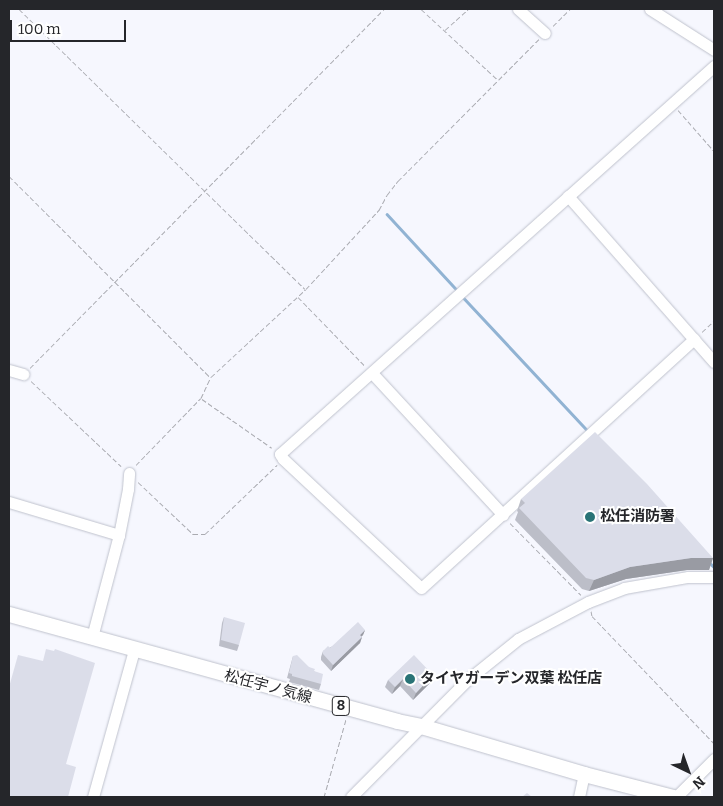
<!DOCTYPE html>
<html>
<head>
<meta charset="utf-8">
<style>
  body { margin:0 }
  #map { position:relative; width:723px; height:806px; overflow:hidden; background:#f6f7fe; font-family:Bitter,"Noto Sans JP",serif }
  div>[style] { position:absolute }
  .stream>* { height:2.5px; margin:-1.25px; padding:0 1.25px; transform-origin:1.25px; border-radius:1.25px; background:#91b3d3 }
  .path>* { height:1px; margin-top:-0.5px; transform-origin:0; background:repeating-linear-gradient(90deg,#aaabb1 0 5px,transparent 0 7.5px) }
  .roads { filter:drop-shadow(0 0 1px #bfc2cd) drop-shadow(0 0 1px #bfc2cd) }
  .minor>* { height:11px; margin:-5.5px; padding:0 5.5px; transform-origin:5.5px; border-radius:5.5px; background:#fff }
  .major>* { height:15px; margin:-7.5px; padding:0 7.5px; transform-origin:7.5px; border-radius:7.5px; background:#fff }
  .wall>* { inset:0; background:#bcbec8 }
  .shaded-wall>* { inset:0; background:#999ba3 }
  .building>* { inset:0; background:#dbdde9 }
  .dots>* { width:14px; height:14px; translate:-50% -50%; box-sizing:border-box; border:2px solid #fff; border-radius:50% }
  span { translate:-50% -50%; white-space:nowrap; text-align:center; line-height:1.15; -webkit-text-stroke:4px #fff; paint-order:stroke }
  .shield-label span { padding:1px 4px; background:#fff; border:1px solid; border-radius:4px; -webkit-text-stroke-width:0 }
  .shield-label { font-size:14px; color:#25262a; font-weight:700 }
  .poi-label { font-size:15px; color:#25262a; font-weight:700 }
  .left { translate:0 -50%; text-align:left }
  .street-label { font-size:15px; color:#25262a }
  .frame { position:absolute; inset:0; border:10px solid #25262a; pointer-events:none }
  .north { position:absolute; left:663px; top:746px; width:50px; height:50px; -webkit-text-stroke:4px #fff; paint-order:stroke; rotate:138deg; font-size:14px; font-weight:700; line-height:20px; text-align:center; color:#25262a }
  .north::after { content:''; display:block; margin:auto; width:18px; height:22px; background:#25262a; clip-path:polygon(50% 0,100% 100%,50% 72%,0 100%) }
  .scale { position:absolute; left:10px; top:20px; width:116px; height:22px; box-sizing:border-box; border:2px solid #25262a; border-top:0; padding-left:6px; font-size:15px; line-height:18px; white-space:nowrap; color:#25262a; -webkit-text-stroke:4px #fff; paint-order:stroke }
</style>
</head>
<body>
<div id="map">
  <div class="stream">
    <div style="left:387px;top:214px;width:103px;rotate:47.4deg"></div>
    <div style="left:462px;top:296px;width:185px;rotate:47deg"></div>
    <div style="left:709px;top:562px;width:7px;rotate:45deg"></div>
  </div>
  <div class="path">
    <div style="left:19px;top:9px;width:400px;rotate:44.4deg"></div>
    <div style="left:421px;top:9px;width:105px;rotate:42.7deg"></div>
    <div style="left:553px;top:26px;width:24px;rotate:-45deg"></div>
    <div style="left:445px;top:30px;width:31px;rotate:-42deg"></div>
    <div style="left:678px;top:110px;width:55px;rotate:48.7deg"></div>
    <div style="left:9px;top:176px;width:284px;rotate:45deg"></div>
    <div style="left:298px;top:297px;width:96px;rotate:45.8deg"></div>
    <div style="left:702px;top:332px;width:16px;rotate:-43deg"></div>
    <div style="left:30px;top:368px;width:504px;rotate:-45.4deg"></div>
    <div style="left:31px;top:381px;width:124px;rotate:43.4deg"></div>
    <div style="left:202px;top:399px;width:85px;rotate:35deg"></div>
    <div style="left:136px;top:465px;width:93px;rotate:-45.9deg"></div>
    <div style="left:201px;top:398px;width:23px;rotate:-65deg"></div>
    <div style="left:211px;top:377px;width:129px;rotate:-42.8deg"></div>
    <div style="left:306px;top:289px;width:108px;rotate:-47.3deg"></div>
    <div style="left:379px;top:210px;width:17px;rotate:-62deg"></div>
    <div style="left:387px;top:195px;width:18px;rotate:-52deg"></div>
    <div style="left:398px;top:181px;width:200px;rotate:-45.2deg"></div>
    <div style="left:138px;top:482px;width:76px;rotate:43.4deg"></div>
    <div style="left:193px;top:534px;width:12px"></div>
    <div style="left:205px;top:534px;width:100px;rotate:-43.8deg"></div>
    <div style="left:510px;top:523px;width:101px;rotate:45.4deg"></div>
    <div style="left:591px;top:611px;width:5px;rotate:79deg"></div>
    <div style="left:592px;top:616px;width:176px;rotate:46.2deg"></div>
    <div style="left:324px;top:797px;width:81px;rotate:-74.2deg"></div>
  </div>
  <div class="roads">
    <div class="minor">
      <div style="left:518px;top:9px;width:36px;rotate:42deg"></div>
      <div style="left:650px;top:9px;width:76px;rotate:32.6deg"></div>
      <div style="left:568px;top:196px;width:221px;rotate:48.7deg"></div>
      <div style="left:694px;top:339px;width:369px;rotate:137.6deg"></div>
      <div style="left:421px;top:588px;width:189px;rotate:-136.9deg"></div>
      <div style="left:283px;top:459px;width:6px;rotate:-121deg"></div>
      <div style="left:280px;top:454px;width:582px;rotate:-41.8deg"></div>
      <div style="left:9px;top:370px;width:15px;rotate:16deg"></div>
      <div style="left:372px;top:373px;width:193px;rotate:47.3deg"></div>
      <div style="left:9px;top:502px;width:115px;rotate:16.7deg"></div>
      <div style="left:92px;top:637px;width:106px;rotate:-75.2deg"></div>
      <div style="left:119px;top:535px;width:47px;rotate:-78.9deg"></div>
      <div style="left:128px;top:489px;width:16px;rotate:-86deg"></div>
      <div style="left:93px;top:797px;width:153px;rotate:-74.4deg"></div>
      <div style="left:351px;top:797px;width:163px;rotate:-45.2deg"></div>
      <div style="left:466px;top:681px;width:67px;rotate:-38.9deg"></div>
      <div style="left:518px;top:639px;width:79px;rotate:-27.9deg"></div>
      <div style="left:588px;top:602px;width:39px;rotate:-21deg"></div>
      <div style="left:624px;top:588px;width:65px;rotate:-9.8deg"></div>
      <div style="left:688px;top:577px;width:26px"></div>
      <div style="left:579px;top:797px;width:24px;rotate:-78deg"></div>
      <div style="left:676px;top:797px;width:54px;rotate:-45deg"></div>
    </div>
    <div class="major">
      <div style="left:9px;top:614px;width:402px;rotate:15.4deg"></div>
      <div style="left:397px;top:721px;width:25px;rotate:12deg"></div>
      <div style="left:421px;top:726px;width:170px;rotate:16.4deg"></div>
      <div style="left:584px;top:774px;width:92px;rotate:14.5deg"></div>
    </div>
  </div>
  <div class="wall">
    <div style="clip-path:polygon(521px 499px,713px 558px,709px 570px,687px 570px,626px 579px,589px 591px,582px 589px,515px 520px,518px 512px,517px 511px)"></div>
    <div style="clip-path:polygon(224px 617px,239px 645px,237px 651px,219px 646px,222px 623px)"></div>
    <div style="clip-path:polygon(365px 630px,363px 635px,361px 637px,362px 637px,360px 643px,331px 671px,321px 660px,321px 657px,323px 651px)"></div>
    <div style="clip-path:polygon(293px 656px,314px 671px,321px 684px,319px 690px,289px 682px,290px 679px,287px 678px)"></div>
    <div style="clip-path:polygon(433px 675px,430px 683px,413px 700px,400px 686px,392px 694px,385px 687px,388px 680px)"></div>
  </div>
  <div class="shaded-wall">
    <div style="clip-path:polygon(691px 558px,713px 558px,709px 570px,687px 570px,626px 579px,589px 591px,594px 580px,630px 567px)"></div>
    <div style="clip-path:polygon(365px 630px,363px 635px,357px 641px,360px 635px)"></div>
    <div style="clip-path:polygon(362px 637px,360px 643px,331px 671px,333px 665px)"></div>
    <div style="clip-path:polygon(433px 675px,430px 683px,413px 700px,416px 693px)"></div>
    <div style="clip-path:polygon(403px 679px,400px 686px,392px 694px,395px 687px)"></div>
  </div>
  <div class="building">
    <div style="clip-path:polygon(595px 432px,647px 484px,713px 558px,691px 558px,630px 567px,594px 580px,586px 578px,519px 508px,525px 503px,521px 499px)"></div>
    <div style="clip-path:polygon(224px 617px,245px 623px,239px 645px,221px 640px)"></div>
    <div style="clip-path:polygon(358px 622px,365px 630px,360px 635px,362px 637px,333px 665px,323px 654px,323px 651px,328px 646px,330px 648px)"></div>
    <div style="clip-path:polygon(46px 649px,54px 651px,55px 649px,95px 663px,66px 764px,76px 767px,68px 797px,9px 797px,9px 687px,18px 655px,43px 661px)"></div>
    <div style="clip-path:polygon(297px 655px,309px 667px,315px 669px,314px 671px,323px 674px,321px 684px,292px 676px,292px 674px,289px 673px,293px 656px)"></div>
    <div style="clip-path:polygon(414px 655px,433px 675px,416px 693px,403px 679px,395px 687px,388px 680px)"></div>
    <div style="clip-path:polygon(527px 793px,532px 797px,522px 797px)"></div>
  </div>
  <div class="dots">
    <div style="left:590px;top:517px;background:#297376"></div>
    <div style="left:410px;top:679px;background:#297376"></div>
  </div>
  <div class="shield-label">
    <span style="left:341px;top:706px">8</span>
  </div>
  <div class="poi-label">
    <span class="left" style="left:600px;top:517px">松任消防署</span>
    <span class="left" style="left:420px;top:679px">タイヤガーデン双葉 松任店</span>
  </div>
  <div class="street-label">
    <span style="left:268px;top:687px;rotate:15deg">松任宇ノ気線</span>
  </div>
  <div class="frame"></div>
  <div class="north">N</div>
  <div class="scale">100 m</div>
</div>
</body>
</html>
